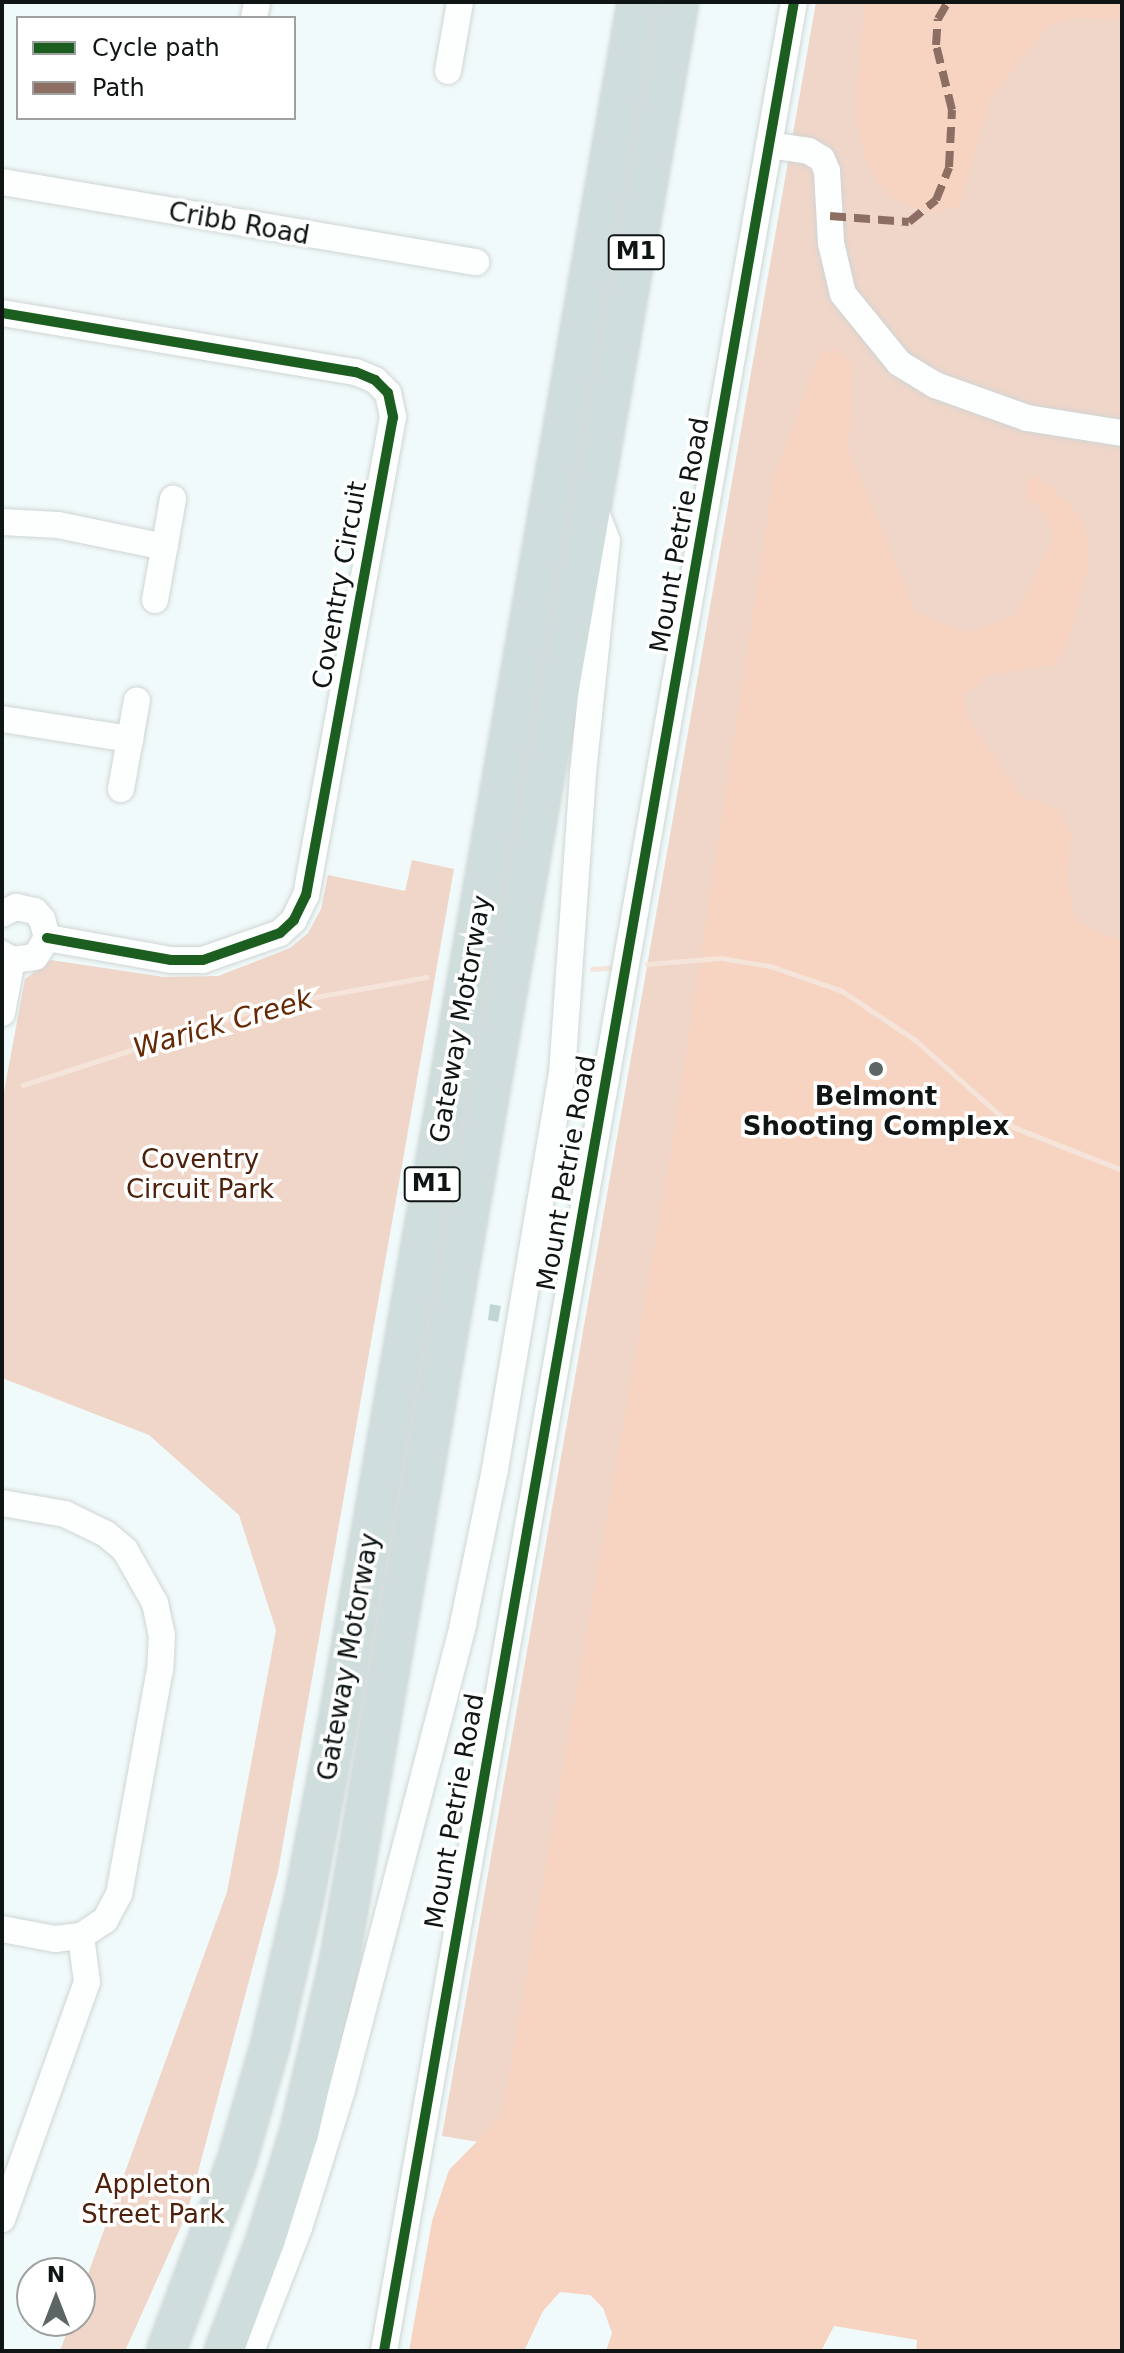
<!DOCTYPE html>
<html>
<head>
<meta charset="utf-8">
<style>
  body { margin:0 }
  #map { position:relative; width:1124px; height:2353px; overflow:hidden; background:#f1fafa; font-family:"DejaVu Sans",sans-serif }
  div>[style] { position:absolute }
  .green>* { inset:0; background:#efd6c9 }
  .forest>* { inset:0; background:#f7d4c2 }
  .stream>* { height:5px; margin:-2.5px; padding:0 2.5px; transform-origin:2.5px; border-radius:2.5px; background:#f5e4da }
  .building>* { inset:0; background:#c1d7d6 }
  .roads { filter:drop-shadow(0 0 2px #cfd5d5) drop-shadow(0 0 2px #cfd5d5) }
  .minor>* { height:26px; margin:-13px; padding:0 13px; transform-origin:13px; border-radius:13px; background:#fdfefe }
  .highway>* { height:38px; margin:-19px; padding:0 19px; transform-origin:19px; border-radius:19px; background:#cfdedd }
  .quiet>* { height:8px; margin-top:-4px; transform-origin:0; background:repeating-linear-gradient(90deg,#8d6e63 0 16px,transparent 0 24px) }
  .cycleway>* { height:10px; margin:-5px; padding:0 5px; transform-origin:5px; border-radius:5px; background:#1b5e20 }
  .dots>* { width:22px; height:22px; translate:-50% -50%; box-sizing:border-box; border:4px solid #fff; border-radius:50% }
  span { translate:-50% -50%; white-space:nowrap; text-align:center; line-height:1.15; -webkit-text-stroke:7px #fff; paint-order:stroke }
  .shield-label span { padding:2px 6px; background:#fff; border:2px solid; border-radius:6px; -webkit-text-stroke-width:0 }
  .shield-label { font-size:24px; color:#0f1515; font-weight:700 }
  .street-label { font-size:26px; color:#0f1515 }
  .poi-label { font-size:26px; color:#0f1515; font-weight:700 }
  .park-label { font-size:26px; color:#4d210b }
  .water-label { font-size:28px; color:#662905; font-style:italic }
  .frame { position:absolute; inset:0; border:4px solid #0f1515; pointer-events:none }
  .legend { position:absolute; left:16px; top:16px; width:280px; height:104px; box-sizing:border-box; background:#fff; border:2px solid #9fa1a1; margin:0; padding:10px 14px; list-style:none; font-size:24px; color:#0f1515 }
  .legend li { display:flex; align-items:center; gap:16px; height:40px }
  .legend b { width:40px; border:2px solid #9fa1a1 }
  .north { position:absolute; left:16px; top:2257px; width:80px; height:80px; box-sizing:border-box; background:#fff; border:2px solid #9fa1a1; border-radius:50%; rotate:0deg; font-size:22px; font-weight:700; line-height:32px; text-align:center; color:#0f1515 }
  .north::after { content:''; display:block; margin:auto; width:28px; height:36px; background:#5e6565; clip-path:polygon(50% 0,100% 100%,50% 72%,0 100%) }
</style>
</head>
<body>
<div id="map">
  <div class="green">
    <div style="clip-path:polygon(816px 2px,1122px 2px,1122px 2249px,442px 2136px)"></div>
    <div style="clip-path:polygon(412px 860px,454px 869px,278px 1872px,187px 2213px,125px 2351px,60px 2351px,71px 2321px,80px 2321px,80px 2296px,227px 1892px,276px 1630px,239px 1515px,149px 1435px,2px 1378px,2px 1102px,25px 979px,51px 960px,164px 977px,218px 976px,290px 948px,308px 933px,321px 909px,328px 875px,405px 891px)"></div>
  </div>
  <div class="forest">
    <div style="clip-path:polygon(864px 2px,1122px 2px,1122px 20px,1079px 18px,1049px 25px,991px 97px,959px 206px,931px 213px,895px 201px,879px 184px,865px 157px,856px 116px)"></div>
    <div style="clip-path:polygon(837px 349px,852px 365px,849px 451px,916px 613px,967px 632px,1016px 616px,1054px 537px,1044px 511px,1027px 499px,1026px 482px,1035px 475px,1070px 504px,1086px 528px,1088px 568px,1068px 641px,1055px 665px,988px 675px,965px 695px,966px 715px,1021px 796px,1059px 810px,1071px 834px,1068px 880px,1073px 916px,1100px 933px,1122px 940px,1122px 2351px,916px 2351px,917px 2340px,834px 2326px,821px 2351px,606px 2351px,612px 2333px,603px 2308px,590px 2295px,560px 2292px,543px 2311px,524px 2351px,409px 2351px,432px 2221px,449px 2170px,502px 2116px,670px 1159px,774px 476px,821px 352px)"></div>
  </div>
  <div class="stream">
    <div style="left:647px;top:964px;width:74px;rotate:-4.6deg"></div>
    <div style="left:721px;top:958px;width:50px;rotate:9.3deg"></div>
    <div style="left:770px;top:966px;width:76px;rotate:19.1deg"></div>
    <div style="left:842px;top:991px;width:88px;rotate:33.9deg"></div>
    <div style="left:915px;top:1040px;width:131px;rotate:41.6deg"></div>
    <div style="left:1013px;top:1127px;width:117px;rotate:21.5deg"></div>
    <div style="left:592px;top:969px;width:24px;rotate:-5deg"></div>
    <div style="left:23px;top:1085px;width:261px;rotate:-17.9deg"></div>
    <div style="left:271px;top:1005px;width:158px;rotate:-10.2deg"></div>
  </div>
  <div class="building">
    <div style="clip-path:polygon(490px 1304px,501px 1306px,498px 1322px,488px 1320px)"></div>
  </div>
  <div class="roads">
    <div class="minor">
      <div style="left:254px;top:18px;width:16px;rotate:-79deg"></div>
      <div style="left:448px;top:71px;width:70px;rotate:-80.1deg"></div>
      <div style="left:769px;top:145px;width:40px;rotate:8.5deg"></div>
      <div style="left:809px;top:151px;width:15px;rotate:32deg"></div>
      <div style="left:822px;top:159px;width:13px;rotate:67deg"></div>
      <div style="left:827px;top:171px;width:72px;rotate:86.8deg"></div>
      <div style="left:831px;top:243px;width:52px;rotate:76.8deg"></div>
      <div style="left:843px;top:294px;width:89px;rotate:50.9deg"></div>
      <div style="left:899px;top:363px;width:42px;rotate:31.4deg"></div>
      <div style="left:935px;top:385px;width:98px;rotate:19.7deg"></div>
      <div style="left:1027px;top:418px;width:96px;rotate:9deg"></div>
      <div style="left:2px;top:182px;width:481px;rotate:9.6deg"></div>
      <div style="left:2px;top:313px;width:359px;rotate:9.5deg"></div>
      <div style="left:356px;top:372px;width:21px;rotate:23deg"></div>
      <div style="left:375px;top:380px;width:18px;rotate:45deg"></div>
      <div style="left:388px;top:393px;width:25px;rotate:78deg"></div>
      <div style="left:393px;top:417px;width:486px;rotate:100.3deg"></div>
      <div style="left:306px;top:895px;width:28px;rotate:116deg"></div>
      <div style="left:294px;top:920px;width:19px;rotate:137deg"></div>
      <div style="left:280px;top:933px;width:82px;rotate:160.7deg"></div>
      <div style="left:203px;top:960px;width:32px;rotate:180deg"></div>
      <div style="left:171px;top:960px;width:126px;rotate:-169.9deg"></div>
      <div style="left:2px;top:522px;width:56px;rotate:3.1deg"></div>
      <div style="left:58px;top:525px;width:109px;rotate:11.6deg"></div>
      <div style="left:155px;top:600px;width:103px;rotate:-79.9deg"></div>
      <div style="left:2px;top:719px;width:130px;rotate:8.9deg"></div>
      <div style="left:121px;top:789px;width:90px;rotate:-79.8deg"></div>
      <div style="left:2px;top:914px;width:16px;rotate:-27deg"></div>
      <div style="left:16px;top:907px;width:19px;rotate:12deg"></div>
      <div style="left:35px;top:911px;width:11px;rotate:49deg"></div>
      <div style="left:42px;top:919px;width:20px;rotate:75deg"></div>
      <div style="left:47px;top:938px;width:22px;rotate:122deg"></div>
      <div style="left:35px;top:957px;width:23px;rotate:173deg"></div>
      <div style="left:12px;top:960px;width:12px;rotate:-149deg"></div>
      <div style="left:2px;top:1013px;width:54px;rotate:-79.3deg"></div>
      <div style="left:2px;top:1503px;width:64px;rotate:9.9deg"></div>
      <div style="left:65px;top:1514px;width:46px;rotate:26deg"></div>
      <div style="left:106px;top:1534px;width:25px;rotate:40deg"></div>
      <div style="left:125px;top:1550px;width:61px;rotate:60.5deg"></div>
      <div style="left:155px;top:1603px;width:33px;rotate:78deg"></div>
      <div style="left:162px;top:1635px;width:34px;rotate:93deg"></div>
      <div style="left:160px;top:1669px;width:229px;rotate:100.3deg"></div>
      <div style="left:119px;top:1894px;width:30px;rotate:118deg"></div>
      <div style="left:105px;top:1920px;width:29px;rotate:146deg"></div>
      <div style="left:81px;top:1936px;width:46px;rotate:82.6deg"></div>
      <div style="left:87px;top:1982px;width:252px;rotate:109.7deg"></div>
      <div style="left:2px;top:1929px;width:54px;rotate:10.7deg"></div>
      <div style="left:55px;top:1939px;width:26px;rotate:-7deg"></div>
      <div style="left:251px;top:2351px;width:132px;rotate:-68.7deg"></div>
      <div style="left:299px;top:2228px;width:145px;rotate:-72.7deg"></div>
      <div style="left:342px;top:2090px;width:481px;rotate:-75.4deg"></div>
      <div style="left:463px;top:1624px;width:158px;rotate:-78.3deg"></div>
      <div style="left:495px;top:1469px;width:401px;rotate:-80.4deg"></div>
      <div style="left:562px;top:1074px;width:302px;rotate:-86deg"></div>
      <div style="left:583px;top:773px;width:233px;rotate:-84.1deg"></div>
      <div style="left:607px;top:541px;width:39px;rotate:-111deg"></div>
      <div style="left:384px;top:2351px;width:2385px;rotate:-80.1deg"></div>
    </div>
    <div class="highway">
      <div style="left:166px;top:2351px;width:204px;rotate:-69.6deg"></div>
      <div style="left:237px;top:2160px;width:119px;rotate:-73.9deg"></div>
      <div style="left:270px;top:2046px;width:151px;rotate:-77deg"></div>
      <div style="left:304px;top:1899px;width:197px;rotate:-79.2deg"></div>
      <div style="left:341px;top:1705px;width:1729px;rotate:-80.14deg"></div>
      <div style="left:224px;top:2351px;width:120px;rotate:-69.4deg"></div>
      <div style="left:266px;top:2239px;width:110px;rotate:-72.6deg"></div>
      <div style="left:299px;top:2134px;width:177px;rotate:-76.9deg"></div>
      <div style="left:339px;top:1962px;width:1989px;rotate:-80.16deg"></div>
    </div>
  </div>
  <div class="quiet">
    <div style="left:830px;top:216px;width:79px;rotate:4.3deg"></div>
    <div style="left:909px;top:222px;width:35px;rotate:-39deg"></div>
    <div style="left:936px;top:200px;width:35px;rotate:-68deg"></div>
    <div style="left:949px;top:167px;width:57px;rotate:-87deg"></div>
    <div style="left:952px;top:110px;width:67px;rotate:-103.8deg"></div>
    <div style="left:936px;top:45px;width:26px;rotate:-86deg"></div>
    <div style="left:938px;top:19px;width:20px;rotate:-60deg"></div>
  </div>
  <div class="cycleway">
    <div style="left:2px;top:313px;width:359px;rotate:9.5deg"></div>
    <div style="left:356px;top:372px;width:21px;rotate:23deg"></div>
    <div style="left:375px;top:380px;width:18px;rotate:45deg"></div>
    <div style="left:388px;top:393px;width:25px;rotate:78deg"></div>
    <div style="left:393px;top:417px;width:486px;rotate:100.3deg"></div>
    <div style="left:306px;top:895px;width:28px;rotate:116deg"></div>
    <div style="left:294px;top:920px;width:19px;rotate:137deg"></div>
    <div style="left:280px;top:933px;width:82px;rotate:160.7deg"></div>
    <div style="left:203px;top:960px;width:32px;rotate:180deg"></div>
    <div style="left:171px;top:960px;width:126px;rotate:-169.9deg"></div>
    <div style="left:384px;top:2351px;width:2385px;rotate:-80.1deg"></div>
  </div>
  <div class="dots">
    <div style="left:876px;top:1069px;background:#5e6565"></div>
  </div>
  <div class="shield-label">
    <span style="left:636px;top:252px">M1</span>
    <span style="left:432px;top:1184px">M1</span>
  </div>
  <div class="street-label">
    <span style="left:239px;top:224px;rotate:10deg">Cribb Road</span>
    <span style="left:680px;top:535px;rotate:-80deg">Mount Petrie Road</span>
    <span style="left:340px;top:585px;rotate:-80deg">Coventry Circuit</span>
    <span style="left:461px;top:1019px;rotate:-80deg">Gateway Motorway</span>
    <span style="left:567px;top:1173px;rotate:-80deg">Mount Petrie Road</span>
    <span style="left:349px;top:1657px;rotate:-80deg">Gateway Motorway</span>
    <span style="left:455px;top:1811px;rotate:-80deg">Mount Petrie Road</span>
  </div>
  <div class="poi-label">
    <span style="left:876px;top:1112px">Belmont<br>Shooting Complex</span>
  </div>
  <div class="park-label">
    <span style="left:200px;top:1175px">Coventry<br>Circuit Park</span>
    <span style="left:153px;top:2200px">Appleton<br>Street Park</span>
  </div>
  <div class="water-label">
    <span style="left:223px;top:1024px;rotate:-16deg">Warick Creek</span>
  </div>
  <div class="frame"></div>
  <ul class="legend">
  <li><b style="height:10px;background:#1b5e20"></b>Cycle path</li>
  <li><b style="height:10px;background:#8d6e63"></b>Path</li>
  </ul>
  <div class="north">N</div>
</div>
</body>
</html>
